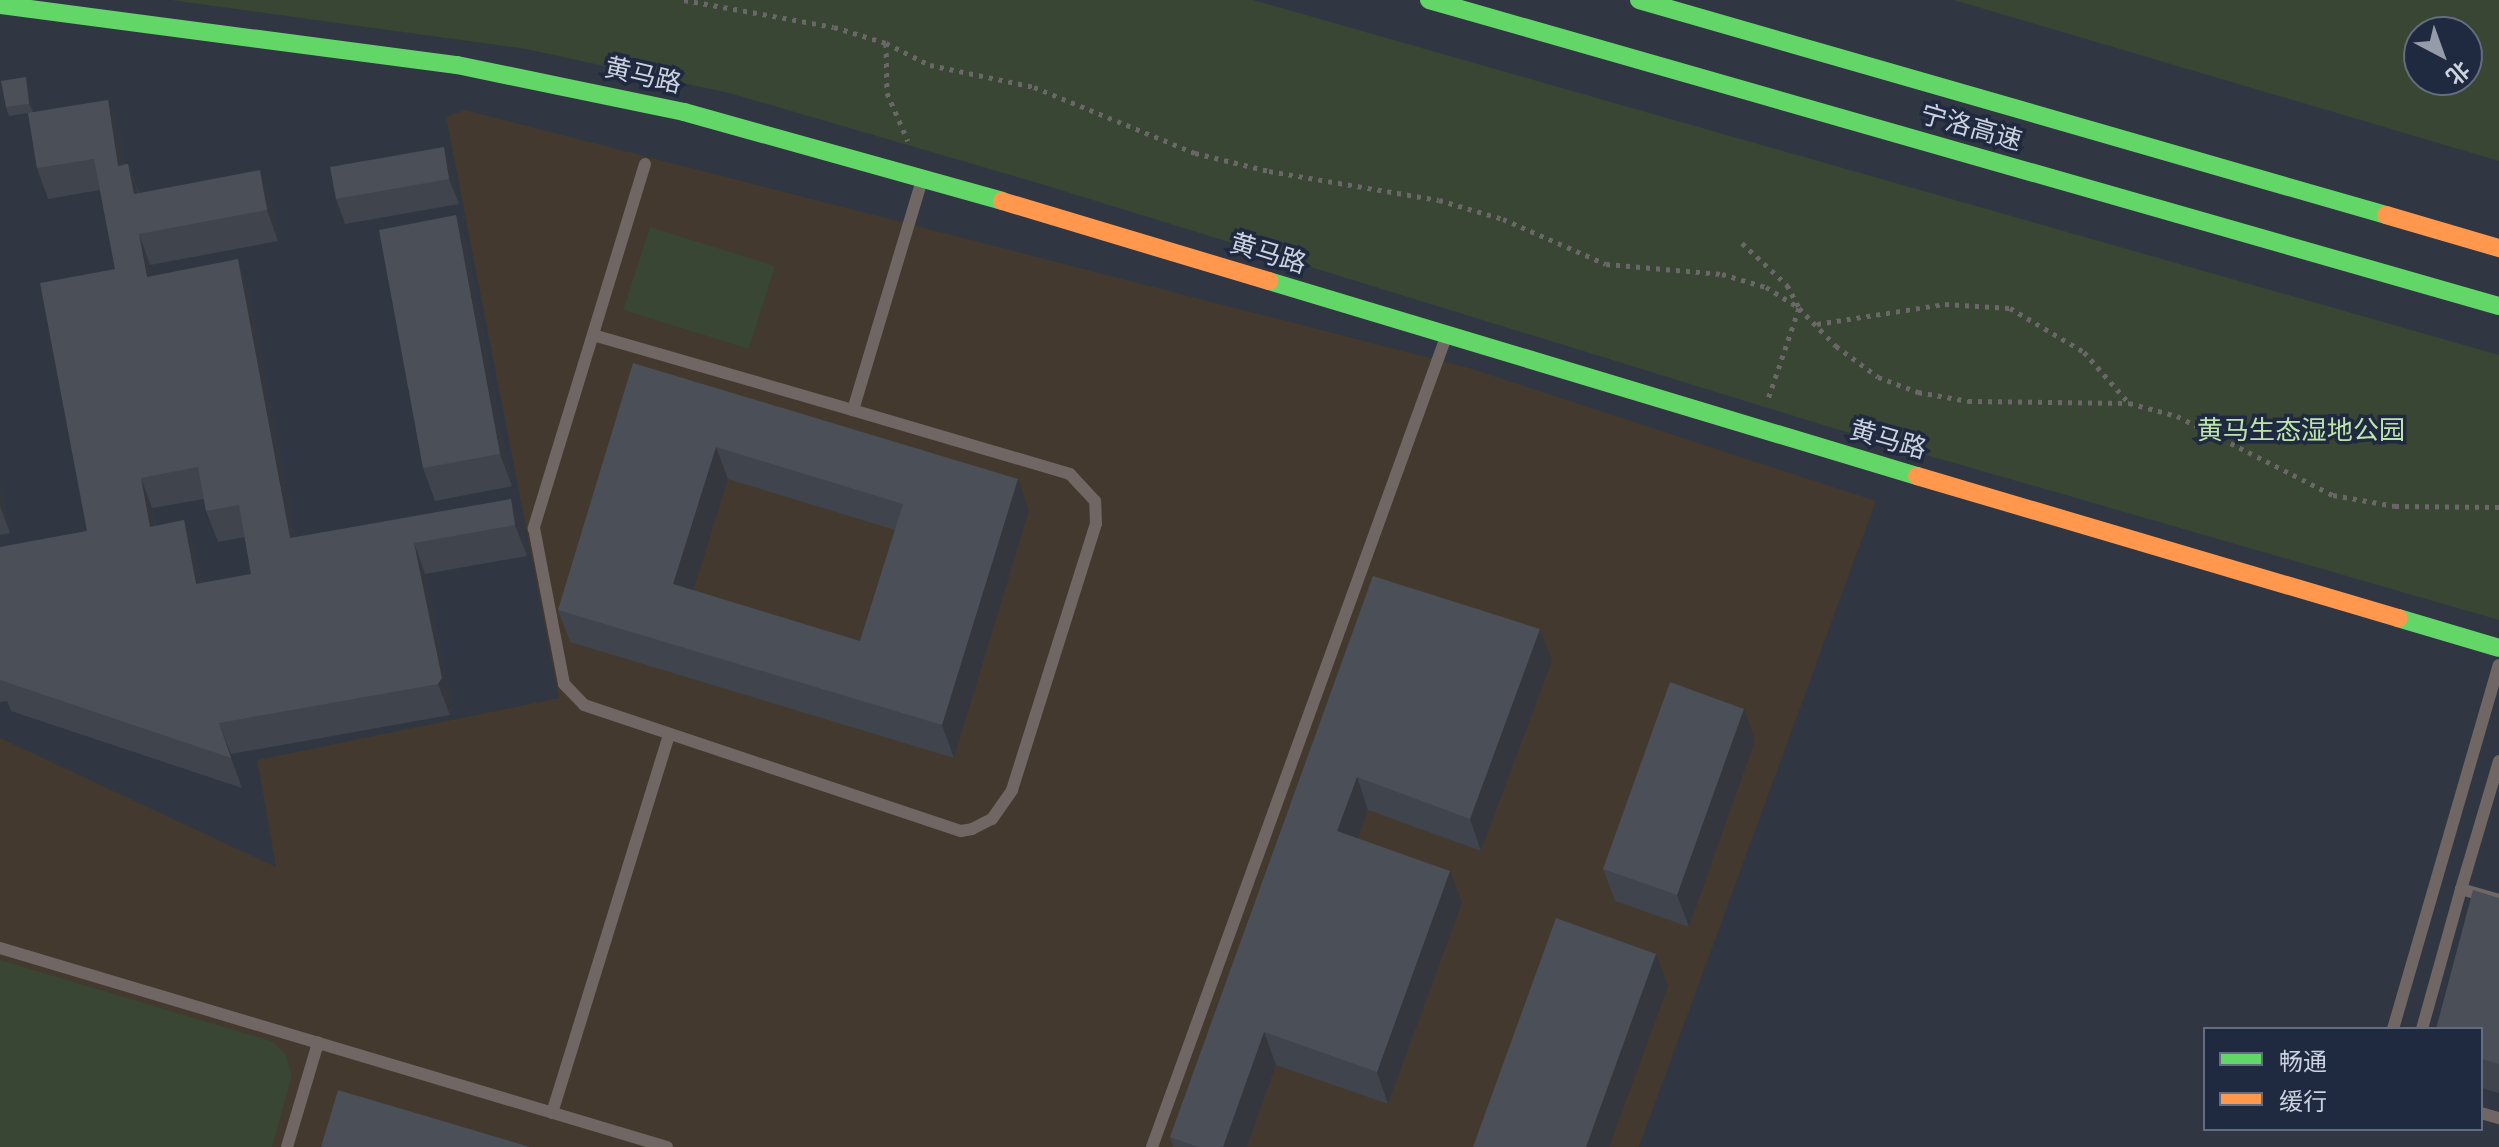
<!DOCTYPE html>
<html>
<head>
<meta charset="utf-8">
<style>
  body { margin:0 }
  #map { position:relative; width:2499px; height:1147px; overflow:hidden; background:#303642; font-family:"Varela Round","Noto Sans SC",sans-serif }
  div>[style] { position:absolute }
  .industrial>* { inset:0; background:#43392e }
  .green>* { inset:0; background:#384633 }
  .path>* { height:5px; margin-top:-2.5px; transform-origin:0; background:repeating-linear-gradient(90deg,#6b6768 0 4px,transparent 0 10px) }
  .lane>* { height:12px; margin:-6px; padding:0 6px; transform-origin:6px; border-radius:6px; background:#706664 }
  .fast>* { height:18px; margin:-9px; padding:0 9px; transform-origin:9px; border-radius:9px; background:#63d668 }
  .slow>* { height:18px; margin:-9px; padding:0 9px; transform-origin:9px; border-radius:9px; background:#ff974d }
  .wall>* { inset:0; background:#40444c }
  .shaded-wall>* { inset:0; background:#34373e }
  .building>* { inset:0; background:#4a4f58 }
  span { translate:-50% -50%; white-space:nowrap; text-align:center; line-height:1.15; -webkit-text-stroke:7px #1f293f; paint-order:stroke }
  .street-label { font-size:26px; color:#cbd2e0 }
  .park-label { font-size:26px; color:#bde4aa }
  .legend { position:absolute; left:2203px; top:1027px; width:280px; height:104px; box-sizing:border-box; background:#1f293f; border:2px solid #646d7f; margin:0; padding:10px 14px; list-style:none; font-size:24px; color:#cbd2e0 }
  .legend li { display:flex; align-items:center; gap:16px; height:40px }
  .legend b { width:40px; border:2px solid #646d7f }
  .north { position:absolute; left:2403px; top:16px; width:80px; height:80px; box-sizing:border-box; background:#1f293f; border:2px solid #646d7f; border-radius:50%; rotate:139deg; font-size:22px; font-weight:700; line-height:32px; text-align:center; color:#cbd2e0 }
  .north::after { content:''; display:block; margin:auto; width:28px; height:36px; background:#959ba9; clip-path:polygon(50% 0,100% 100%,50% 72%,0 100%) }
</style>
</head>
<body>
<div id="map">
  <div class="industrial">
    <div style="clip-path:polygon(465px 110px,1469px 368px,1876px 501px,1639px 1147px,0 1147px,0 738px,276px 867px,257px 760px,559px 698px,446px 117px)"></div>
  </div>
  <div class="green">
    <div style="clip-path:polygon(171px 0,1253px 0,2499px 355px,2499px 620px,1833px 428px,1031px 181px,729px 93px,526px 49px)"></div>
    <div style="clip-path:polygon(evenodd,1954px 0,2499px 0,2499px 161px,1954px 0,2467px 32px,2467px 80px,2419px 80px,2419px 32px,2467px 32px)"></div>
    <div style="clip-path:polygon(650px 227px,775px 266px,749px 349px,623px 310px)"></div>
    <div style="clip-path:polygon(0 960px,274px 1042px,286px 1055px,292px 1076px,272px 1147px,0 1147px)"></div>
  </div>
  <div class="path">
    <div style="left:684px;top:0;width:152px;rotate:10.2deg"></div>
    <div style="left:834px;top:27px;width:54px;rotate:17.1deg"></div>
    <div style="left:886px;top:43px;width:49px;rotate:26.6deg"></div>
    <div style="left:930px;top:65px;width:106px;rotate:11.9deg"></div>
    <div style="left:1034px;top:87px;width:174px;rotate:22.3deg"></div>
    <div style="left:1195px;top:153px;width:76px;rotate:13.7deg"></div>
    <div style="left:1269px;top:171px;width:172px;rotate:9.7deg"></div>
    <div style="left:1439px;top:200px;width:67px;rotate:16.5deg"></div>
    <div style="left:1503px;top:219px;width:112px;rotate:23.6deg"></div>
    <div style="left:1606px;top:264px;width:116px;rotate:4.9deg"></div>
    <div style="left:1722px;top:274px;width:46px;rotate:16.5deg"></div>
    <div style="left:1766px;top:287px;width:39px;rotate:32deg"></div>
    <div style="left:1799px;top:308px;width:53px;rotate:45.8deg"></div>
    <div style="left:1836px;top:346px;width:52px;rotate:36.4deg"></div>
    <div style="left:1878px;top:377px;width:43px;rotate:20.6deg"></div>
    <div style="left:1918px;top:392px;width:51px;rotate:10.2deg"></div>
    <div style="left:1968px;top:401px;width:161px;rotate:0.7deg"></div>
    <div style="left:2129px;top:403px;width:50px;rotate:15.2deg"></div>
    <div style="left:2177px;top:416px;width:175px;rotate:26.9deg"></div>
    <div style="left:2333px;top:495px;width:63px;rotate:10.1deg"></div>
    <div style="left:2395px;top:506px;width:104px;rotate:0.6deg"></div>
    <div style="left:886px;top:43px;width:50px;rotate:88.9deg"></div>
    <div style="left:887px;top:93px;width:52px;rotate:66.4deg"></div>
    <div style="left:1742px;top:243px;width:62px;rotate:43deg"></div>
    <div style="left:1787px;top:285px;width:26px;rotate:62deg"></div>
    <div style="left:1799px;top:308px;width:96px;rotate:108.8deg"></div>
    <div style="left:1817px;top:324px;width:130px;rotate:-8.9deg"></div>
    <div style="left:1945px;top:304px;width:65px;rotate:3.5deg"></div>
    <div style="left:2010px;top:308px;width:86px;rotate:30.7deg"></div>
    <div style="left:2084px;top:352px;width:68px;rotate:48.6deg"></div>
  </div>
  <div class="lane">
    <div style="left:645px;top:164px;width:381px;rotate:107deg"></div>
    <div style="left:534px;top:528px;width:159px;rotate:79.1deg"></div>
    <div style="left:564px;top:684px;width:29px;rotate:46deg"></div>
    <div style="left:584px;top:705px;width:397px;rotate:18.5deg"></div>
    <div style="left:961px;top:831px;width:11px;rotate:-10deg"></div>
    <div style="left:972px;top:829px;width:22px;rotate:-27deg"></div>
    <div style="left:992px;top:819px;width:35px;rotate:-55deg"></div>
    <div style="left:1012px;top:790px;width:279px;rotate:-72.5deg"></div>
    <div style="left:1096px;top:524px;width:23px;rotate:-92deg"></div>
    <div style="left:1095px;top:501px;width:37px;rotate:-133deg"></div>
    <div style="left:1070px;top:474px;width:226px;rotate:-163.6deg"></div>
    <div style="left:593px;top:335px;width:271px;rotate:16.1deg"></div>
    <div style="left:853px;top:410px;width:237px;rotate:-73.3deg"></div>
    <div style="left:2499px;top:761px;width:134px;rotate:106.5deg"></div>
    <div style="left:2461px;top:889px;width:40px;rotate:16deg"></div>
    <div style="left:0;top:948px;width:696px;rotate:16.61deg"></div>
    <div style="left:2393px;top:1029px;width:379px;rotate:-73.8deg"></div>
    <div style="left:2422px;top:1029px;width:145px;rotate:-74.4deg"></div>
    <div style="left:552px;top:1113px;width:397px;rotate:-72.8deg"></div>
    <div style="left:2481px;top:1113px;width:19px;rotate:16deg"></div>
    <div style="left:287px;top:1147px;width:109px;rotate:-73.4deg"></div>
    <div style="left:1152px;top:1147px;width:859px;rotate:-70.05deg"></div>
  </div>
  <div class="fast">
    <div style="left:1429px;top:0;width:1113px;rotate:15.96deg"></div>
    <div style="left:1639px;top:0;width:777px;rotate:16.06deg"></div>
    <div style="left:0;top:5px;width:461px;rotate:7.5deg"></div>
    <div style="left:457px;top:65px;width:232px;rotate:11.7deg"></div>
    <div style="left:684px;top:112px;width:330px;rotate:15.6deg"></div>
    <div style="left:1269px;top:281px;width:677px;rotate:16.75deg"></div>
    <div style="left:2398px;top:618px;width:105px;rotate:16.5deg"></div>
  </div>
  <div class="slow">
    <div style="left:1002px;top:201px;width:279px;rotate:16.7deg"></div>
    <div style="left:2386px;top:215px;width:118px;rotate:16.3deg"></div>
    <div style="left:1917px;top:476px;width:502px;rotate:16.45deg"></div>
  </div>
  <div class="wall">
    <div style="clip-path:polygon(evenodd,29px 86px,33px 112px,108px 100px,119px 131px,124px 164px,128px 164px,139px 193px,271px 201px,278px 241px,150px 265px,152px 276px,249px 290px,296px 538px,511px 499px,522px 530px,527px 556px,425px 574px,453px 709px,450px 715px,231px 754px,242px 788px,11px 711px,7px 701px,0 702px,0 547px,87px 531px,115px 269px,100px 190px,48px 199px,37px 168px,28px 113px,9px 116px,6px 107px,29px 86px,204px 499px,206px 511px,218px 542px,245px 537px,251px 574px,201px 583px,195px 551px,184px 520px,156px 526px,152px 508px,204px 499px)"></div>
    <div style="clip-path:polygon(453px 172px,459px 204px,345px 224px,336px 199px)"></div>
    <div style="clip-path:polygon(456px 215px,467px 247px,512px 486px,435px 501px,423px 468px)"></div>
    <div style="clip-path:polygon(evenodd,633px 363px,1029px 511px,954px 758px,570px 642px,558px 610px,633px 363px,728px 479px,895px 530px,860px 641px,693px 590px,728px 479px)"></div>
    <div style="clip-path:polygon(0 481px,10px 533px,0 535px)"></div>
    <div style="clip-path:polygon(1373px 576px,1552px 661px,1481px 851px,1368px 810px,1358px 838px,1462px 903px,1388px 1104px,1276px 1065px,1247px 1147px,1173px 1147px,1170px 1137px)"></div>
    <div style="clip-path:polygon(1755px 741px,1689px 927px,1615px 901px,1603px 869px)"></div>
    <div style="clip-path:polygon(2499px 898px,2499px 1093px,2481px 1088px,2481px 1029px)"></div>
  </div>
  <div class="shaded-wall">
    <div style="clip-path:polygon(26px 77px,29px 86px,33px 112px,29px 104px)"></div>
    <div style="clip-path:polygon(108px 100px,119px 131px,129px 197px,118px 166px)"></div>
    <div style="clip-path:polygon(444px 147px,453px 172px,459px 204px,449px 179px)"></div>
    <div style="clip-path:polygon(128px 164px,139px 195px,134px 194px)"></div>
    <div style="clip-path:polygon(260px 170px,271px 201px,278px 241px,267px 210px)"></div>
    <div style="clip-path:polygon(456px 215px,467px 247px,512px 486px,500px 454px)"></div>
    <div style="clip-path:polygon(139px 234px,150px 265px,158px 308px,147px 277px)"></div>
    <div style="clip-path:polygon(238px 259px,249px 290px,302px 569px,290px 538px)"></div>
    <div style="clip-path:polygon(716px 447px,728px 479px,685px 617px,673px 584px)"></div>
    <div style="clip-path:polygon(141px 478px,152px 508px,162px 558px,150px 527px)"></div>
    <div style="clip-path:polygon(1018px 479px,1029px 511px,954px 758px,942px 725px)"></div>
    <div style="clip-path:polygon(0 481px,10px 533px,0 506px)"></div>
    <div style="clip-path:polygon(511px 499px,522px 530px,527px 556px,515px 525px)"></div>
    <div style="clip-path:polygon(184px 520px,195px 551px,207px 614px,196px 584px)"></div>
    <div style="clip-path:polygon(414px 543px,425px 574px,453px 709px,450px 715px,438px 684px)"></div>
    <div style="clip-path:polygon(1540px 629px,1552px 661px,1481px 851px,1470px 819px)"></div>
    <div style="clip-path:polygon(1744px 709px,1755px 741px,1689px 927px,1677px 895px)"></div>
    <div style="clip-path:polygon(219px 723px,231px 754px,242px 788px,231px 758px)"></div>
    <div style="clip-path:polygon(1357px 777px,1368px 810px,1349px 863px,1337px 831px)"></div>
    <div style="clip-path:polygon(1450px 871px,1462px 903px,1388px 1104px,1377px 1072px)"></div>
    <div style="clip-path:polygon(1656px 954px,1668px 986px,1609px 1147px,1586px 1147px)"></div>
    <div style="clip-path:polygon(1264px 1032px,1276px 1065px,1247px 1147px,1223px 1147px)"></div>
  </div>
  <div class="building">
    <div style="clip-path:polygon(26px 77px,29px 104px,6px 107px,1px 81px)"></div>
    <div style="clip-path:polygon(evenodd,108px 100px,118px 166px,128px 164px,134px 194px,260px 170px,267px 210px,139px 234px,147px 277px,238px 259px,290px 538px,511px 499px,515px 525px,414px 543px,442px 678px,438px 684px,219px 723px,231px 758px,0 680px,0 547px,87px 531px,40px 283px,115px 269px,94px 159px,37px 168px,28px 113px,108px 100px,198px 467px,206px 511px,239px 505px,251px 574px,196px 584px,184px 520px,150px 527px,141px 478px,198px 467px)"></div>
    <div style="clip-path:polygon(444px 147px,449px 179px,336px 199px,330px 167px)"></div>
    <div style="clip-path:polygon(456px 215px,500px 454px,423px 468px,379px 230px)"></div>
    <div style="clip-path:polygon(evenodd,633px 363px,1018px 479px,942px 725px,558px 610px,633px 363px,716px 447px,903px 504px,860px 641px,673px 584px,716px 447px)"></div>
    <div style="clip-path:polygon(1373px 576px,1540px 629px,1470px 819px,1357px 777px,1337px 831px,1450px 871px,1377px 1072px,1264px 1032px,1223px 1147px,1198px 1147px,1170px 1137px)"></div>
    <div style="clip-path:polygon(1670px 682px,1744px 709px,1677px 895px,1603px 869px)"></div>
    <div style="clip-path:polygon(2473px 890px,2499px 898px,2499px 1064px,2481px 1059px,2481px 1029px,2436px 1029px)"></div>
    <div style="clip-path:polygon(1556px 918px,1656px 954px,1586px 1147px,1473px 1147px)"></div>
    <div style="clip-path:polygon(338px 1090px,530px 1147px,321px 1147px)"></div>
  </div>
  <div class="street-label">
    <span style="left:643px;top:76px;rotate:13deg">黄马路</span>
    <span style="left:1971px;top:128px;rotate:16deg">宁洛高速</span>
    <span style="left:1268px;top:254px;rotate:17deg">黄马路</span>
    <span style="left:1888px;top:440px;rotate:16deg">黄马路</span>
  </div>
  <div class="park-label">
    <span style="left:2301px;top:431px">黄马生态湿地公园</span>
  </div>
  <ul class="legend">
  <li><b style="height:10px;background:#63d668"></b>畅通</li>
  <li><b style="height:10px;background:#ff974d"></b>缓行</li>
  </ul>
  <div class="north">北</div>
</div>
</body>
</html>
